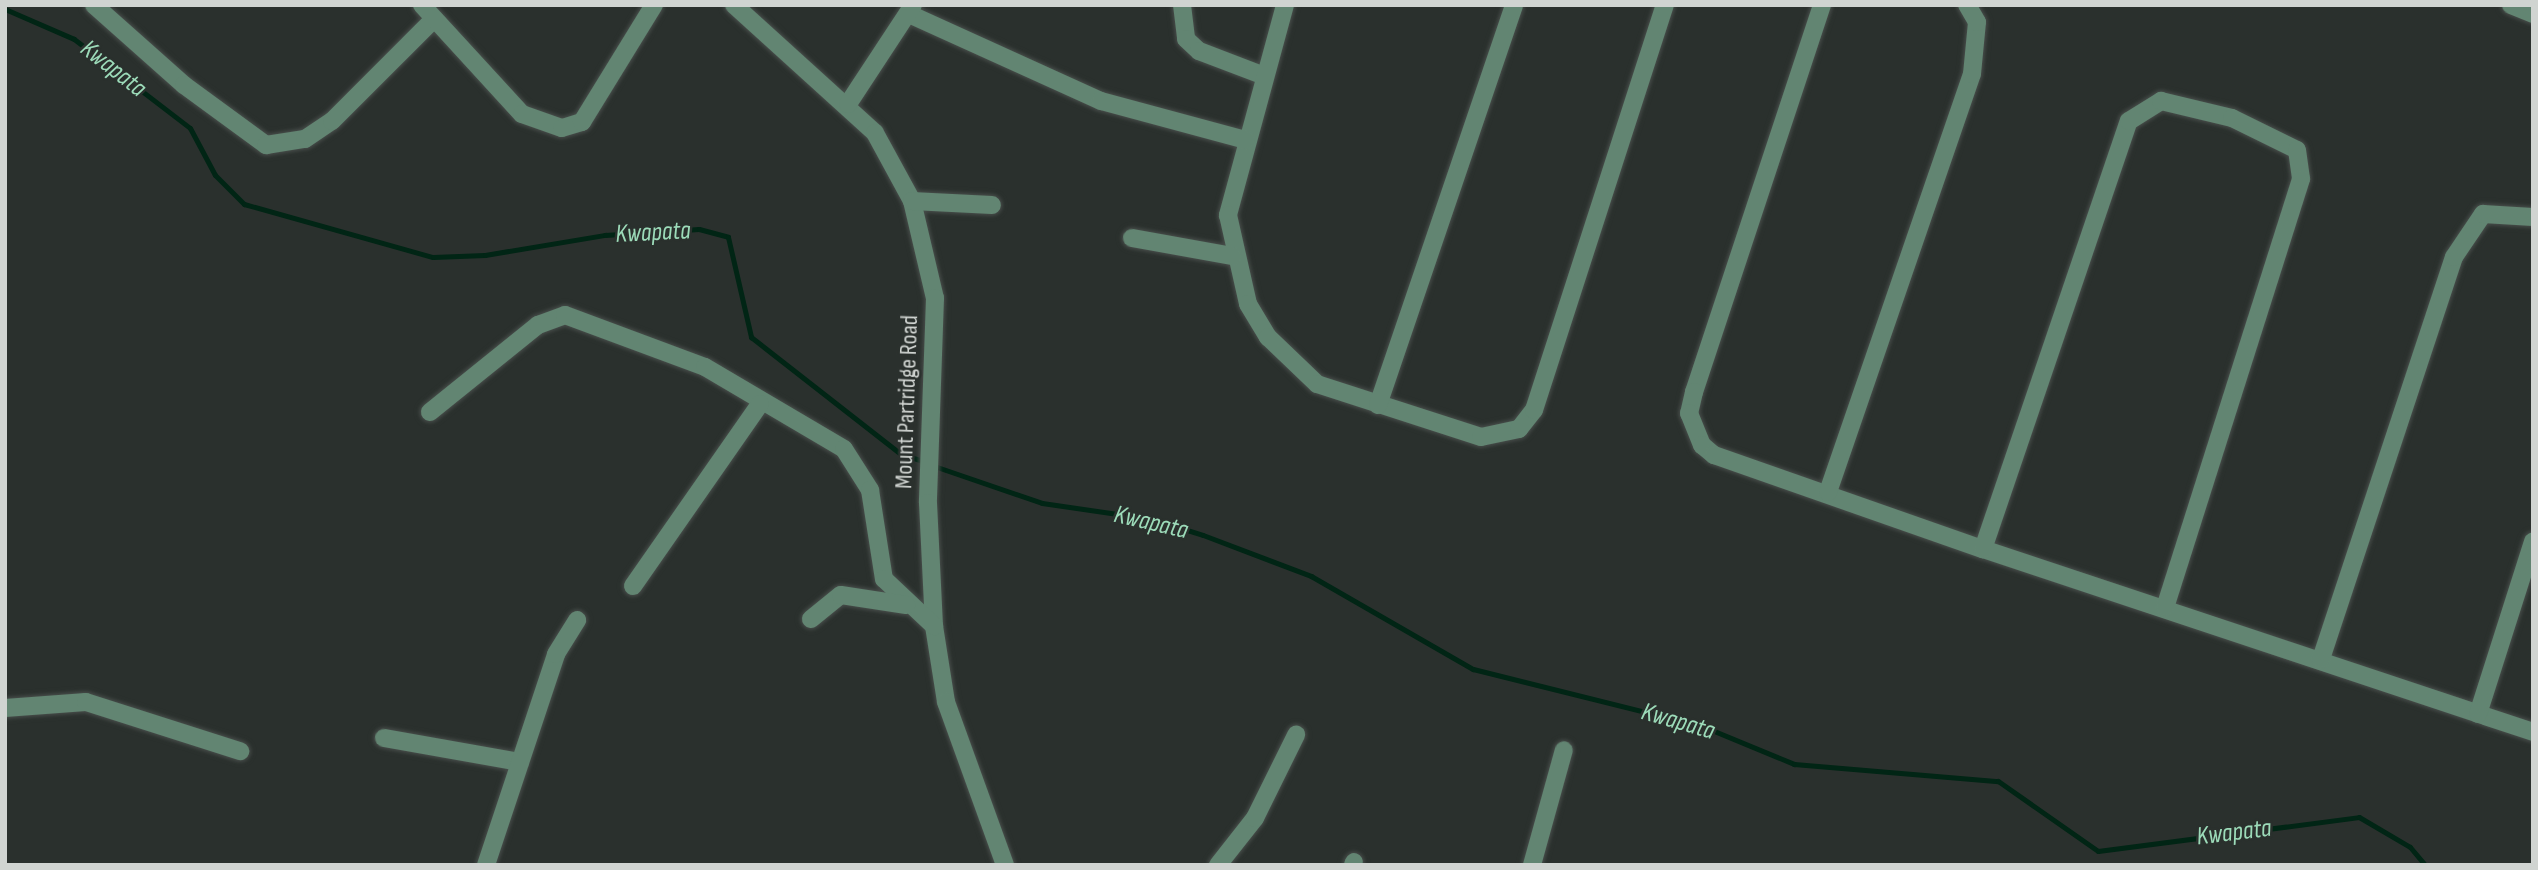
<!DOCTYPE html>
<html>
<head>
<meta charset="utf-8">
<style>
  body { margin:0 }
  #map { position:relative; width:2538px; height:870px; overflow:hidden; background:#2a302d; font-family:"Sofia Sans Condensed",sans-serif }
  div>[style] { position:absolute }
  .stream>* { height:5px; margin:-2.5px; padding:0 2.5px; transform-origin:2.5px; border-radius:2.5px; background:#012515 }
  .roads { filter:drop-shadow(0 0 2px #484e4b) drop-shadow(0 0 2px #484e4b) }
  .minor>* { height:18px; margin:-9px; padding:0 9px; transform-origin:9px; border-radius:9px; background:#628572 }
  span { translate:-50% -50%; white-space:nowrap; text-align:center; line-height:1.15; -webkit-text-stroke:5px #2a302d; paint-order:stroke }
  .street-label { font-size:24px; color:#d0d4d1 }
  .water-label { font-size:26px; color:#9cdbb9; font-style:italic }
  .frame { position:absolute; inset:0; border:7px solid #d0d4d1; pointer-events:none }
</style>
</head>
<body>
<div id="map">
  <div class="stream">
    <div style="left:5px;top:9px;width:75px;rotate:23.5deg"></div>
    <div style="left:74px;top:39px;width:146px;rotate:37.5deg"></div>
    <div style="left:190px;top:128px;width:53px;rotate:62deg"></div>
    <div style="left:215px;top:175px;width:41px;rotate:45deg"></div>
    <div style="left:244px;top:204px;width:196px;rotate:15.7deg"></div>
    <div style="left:433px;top:257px;width:52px;rotate:-2.2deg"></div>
    <div style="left:485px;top:255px;width:122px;rotate:-9.5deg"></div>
    <div style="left:605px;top:235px;width:94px;rotate:-3.7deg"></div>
    <div style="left:699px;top:229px;width:30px;rotate:15deg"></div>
    <div style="left:728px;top:237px;width:103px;rotate:77deg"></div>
    <div style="left:751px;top:337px;width:190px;rotate:38deg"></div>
    <div style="left:901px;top:454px;width:25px;rotate:18deg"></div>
    <div style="left:934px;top:466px;width:114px;rotate:18.9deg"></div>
    <div style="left:1042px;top:503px;width:111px;rotate:8.3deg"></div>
    <div style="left:1152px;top:519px;width:53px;rotate:17.4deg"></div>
    <div style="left:1203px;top:535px;width:116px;rotate:20.8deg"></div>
    <div style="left:1311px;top:576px;width:187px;rotate:29.9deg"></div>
    <div style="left:1473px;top:669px;width:236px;rotate:14deg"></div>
    <div style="left:1702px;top:726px;width:100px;rotate:22.4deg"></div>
    <div style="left:1794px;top:764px;width:205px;rotate:4.8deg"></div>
    <div style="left:1998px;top:781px;width:122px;rotate:35deg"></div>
    <div style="left:2098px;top:851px;width:263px;rotate:-7.4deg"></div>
    <div style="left:2359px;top:817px;width:59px;rotate:30.5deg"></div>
    <div style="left:2410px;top:847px;width:23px;rotate:50deg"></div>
  </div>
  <div class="roads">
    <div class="minor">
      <div style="left:94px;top:5px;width:120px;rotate:41.6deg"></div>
      <div style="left:184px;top:85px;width:102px;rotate:36.2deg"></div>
      <div style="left:266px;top:145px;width:39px;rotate:-9deg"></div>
      <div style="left:305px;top:139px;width:32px;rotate:-34deg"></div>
      <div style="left:332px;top:121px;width:144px;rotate:-45deg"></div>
      <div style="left:422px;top:5px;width:148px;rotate:47.5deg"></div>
      <div style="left:522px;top:114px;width:42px;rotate:19.3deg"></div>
      <div style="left:562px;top:128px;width:21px;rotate:-17deg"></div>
      <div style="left:582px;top:122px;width:137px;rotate:-58.4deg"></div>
      <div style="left:734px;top:5px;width:190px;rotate:42.2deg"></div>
      <div style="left:875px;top:133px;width:77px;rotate:61.4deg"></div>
      <div style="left:912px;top:201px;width:100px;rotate:76.7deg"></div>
      <div style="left:935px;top:298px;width:205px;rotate:92deg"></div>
      <div style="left:928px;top:503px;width:123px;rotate:87.2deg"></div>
      <div style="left:934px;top:626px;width:77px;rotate:81deg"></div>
      <div style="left:946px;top:702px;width:173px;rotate:70.1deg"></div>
      <div style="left:1182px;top:5px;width:34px;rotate:83deg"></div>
      <div style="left:1186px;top:39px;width:18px;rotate:43deg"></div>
      <div style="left:1199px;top:51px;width:67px;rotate:20.9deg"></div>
      <div style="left:1285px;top:5px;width:218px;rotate:105.2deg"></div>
      <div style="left:1228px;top:215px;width:91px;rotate:77.3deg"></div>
      <div style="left:1248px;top:304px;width:39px;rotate:59deg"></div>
      <div style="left:1268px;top:337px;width:68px;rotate:43.8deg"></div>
      <div style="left:1317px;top:384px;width:172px;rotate:17.9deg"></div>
      <div style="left:1481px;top:437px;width:39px;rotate:-12deg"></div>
      <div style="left:1519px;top:429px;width:24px;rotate:-52deg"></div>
      <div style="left:1534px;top:410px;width:426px;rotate:-72.1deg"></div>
      <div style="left:1822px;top:5px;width:408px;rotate:108.3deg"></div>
      <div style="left:1694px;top:392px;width:22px;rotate:103deg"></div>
      <div style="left:1689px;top:413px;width:35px;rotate:68deg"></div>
      <div style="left:1702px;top:445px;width:16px;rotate:40deg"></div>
      <div style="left:1714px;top:455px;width:285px;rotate:19.3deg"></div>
      <div style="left:1983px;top:549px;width:580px;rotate:18.4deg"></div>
      <div style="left:2511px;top:5px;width:24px;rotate:22deg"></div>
      <div style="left:909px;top:14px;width:211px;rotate:24.4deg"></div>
      <div style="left:1101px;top:101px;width:150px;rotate:15.1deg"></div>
      <div style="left:848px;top:104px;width:118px;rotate:-56.7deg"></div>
      <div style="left:912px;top:201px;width:80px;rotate:2.9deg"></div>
      <div style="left:1132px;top:238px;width:102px;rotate:10.2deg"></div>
      <div style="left:1378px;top:405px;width:422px;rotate:-71.2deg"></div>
      <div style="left:430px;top:412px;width:139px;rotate:-38.9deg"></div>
      <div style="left:538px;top:325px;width:29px;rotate:-20deg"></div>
      <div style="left:565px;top:315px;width:149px;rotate:20.4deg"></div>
      <div style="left:705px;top:367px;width:161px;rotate:30.5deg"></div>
      <div style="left:844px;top:449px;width:49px;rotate:57.6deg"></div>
      <div style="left:870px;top:490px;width:90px;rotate:81.1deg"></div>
      <div style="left:884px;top:579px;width:69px;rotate:43.2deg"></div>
      <div style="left:1828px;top:492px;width:442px;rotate:-71deg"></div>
      <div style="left:1972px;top:74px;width:52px;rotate:-84.5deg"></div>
      <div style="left:1977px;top:22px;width:20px;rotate:-120deg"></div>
      <div style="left:1983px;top:549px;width:452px;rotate:-71.2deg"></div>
      <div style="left:2129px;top:121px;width:38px;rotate:-32deg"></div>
      <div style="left:2161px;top:101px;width:73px;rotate:13.5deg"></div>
      <div style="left:2232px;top:118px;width:72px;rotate:26.2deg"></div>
      <div style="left:2297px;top:150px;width:29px;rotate:82deg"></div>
      <div style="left:2301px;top:179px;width:449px;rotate:107.6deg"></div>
      <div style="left:633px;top:586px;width:222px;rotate:-55.1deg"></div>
      <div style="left:811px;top:619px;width:38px;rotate:-39deg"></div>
      <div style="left:841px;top:595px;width:66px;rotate:8.7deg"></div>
      <div style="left:2321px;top:659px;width:423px;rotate:-71.7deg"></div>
      <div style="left:2454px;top:257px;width:52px;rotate:-56deg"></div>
      <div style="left:2483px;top:214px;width:50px;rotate:3.4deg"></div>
      <div style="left:5px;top:708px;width:81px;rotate:-4.2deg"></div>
      <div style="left:86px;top:702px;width:162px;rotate:17.7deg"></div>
      <div style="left:2478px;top:714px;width:181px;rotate:-72.3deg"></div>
      <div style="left:384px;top:738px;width:138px;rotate:10deg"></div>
      <div style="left:486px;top:865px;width:222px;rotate:-71.6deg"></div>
      <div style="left:556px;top:654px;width:40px;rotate:-58deg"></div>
      <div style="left:1218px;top:865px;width:60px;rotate:-51.8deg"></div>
      <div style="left:1255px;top:818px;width:93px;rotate:-63.7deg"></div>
      <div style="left:1353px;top:865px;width:3px;rotate:-72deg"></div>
      <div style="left:1532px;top:865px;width:119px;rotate:-74.5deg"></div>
    </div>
  </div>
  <div class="street-label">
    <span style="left:907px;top:402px;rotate:-88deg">Mount Partridge Road</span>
  </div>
  <div class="water-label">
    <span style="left:113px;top:69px;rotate:38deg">Kwapata</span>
    <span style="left:653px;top:233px;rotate:-3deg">Kwapata</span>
    <span style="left:1151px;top:523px;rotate:13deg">Kwapata</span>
    <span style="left:1678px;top:722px;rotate:16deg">Kwapata</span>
    <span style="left:2234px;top:833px;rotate:-7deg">Kwapata</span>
  </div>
  <div class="frame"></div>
</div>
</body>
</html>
